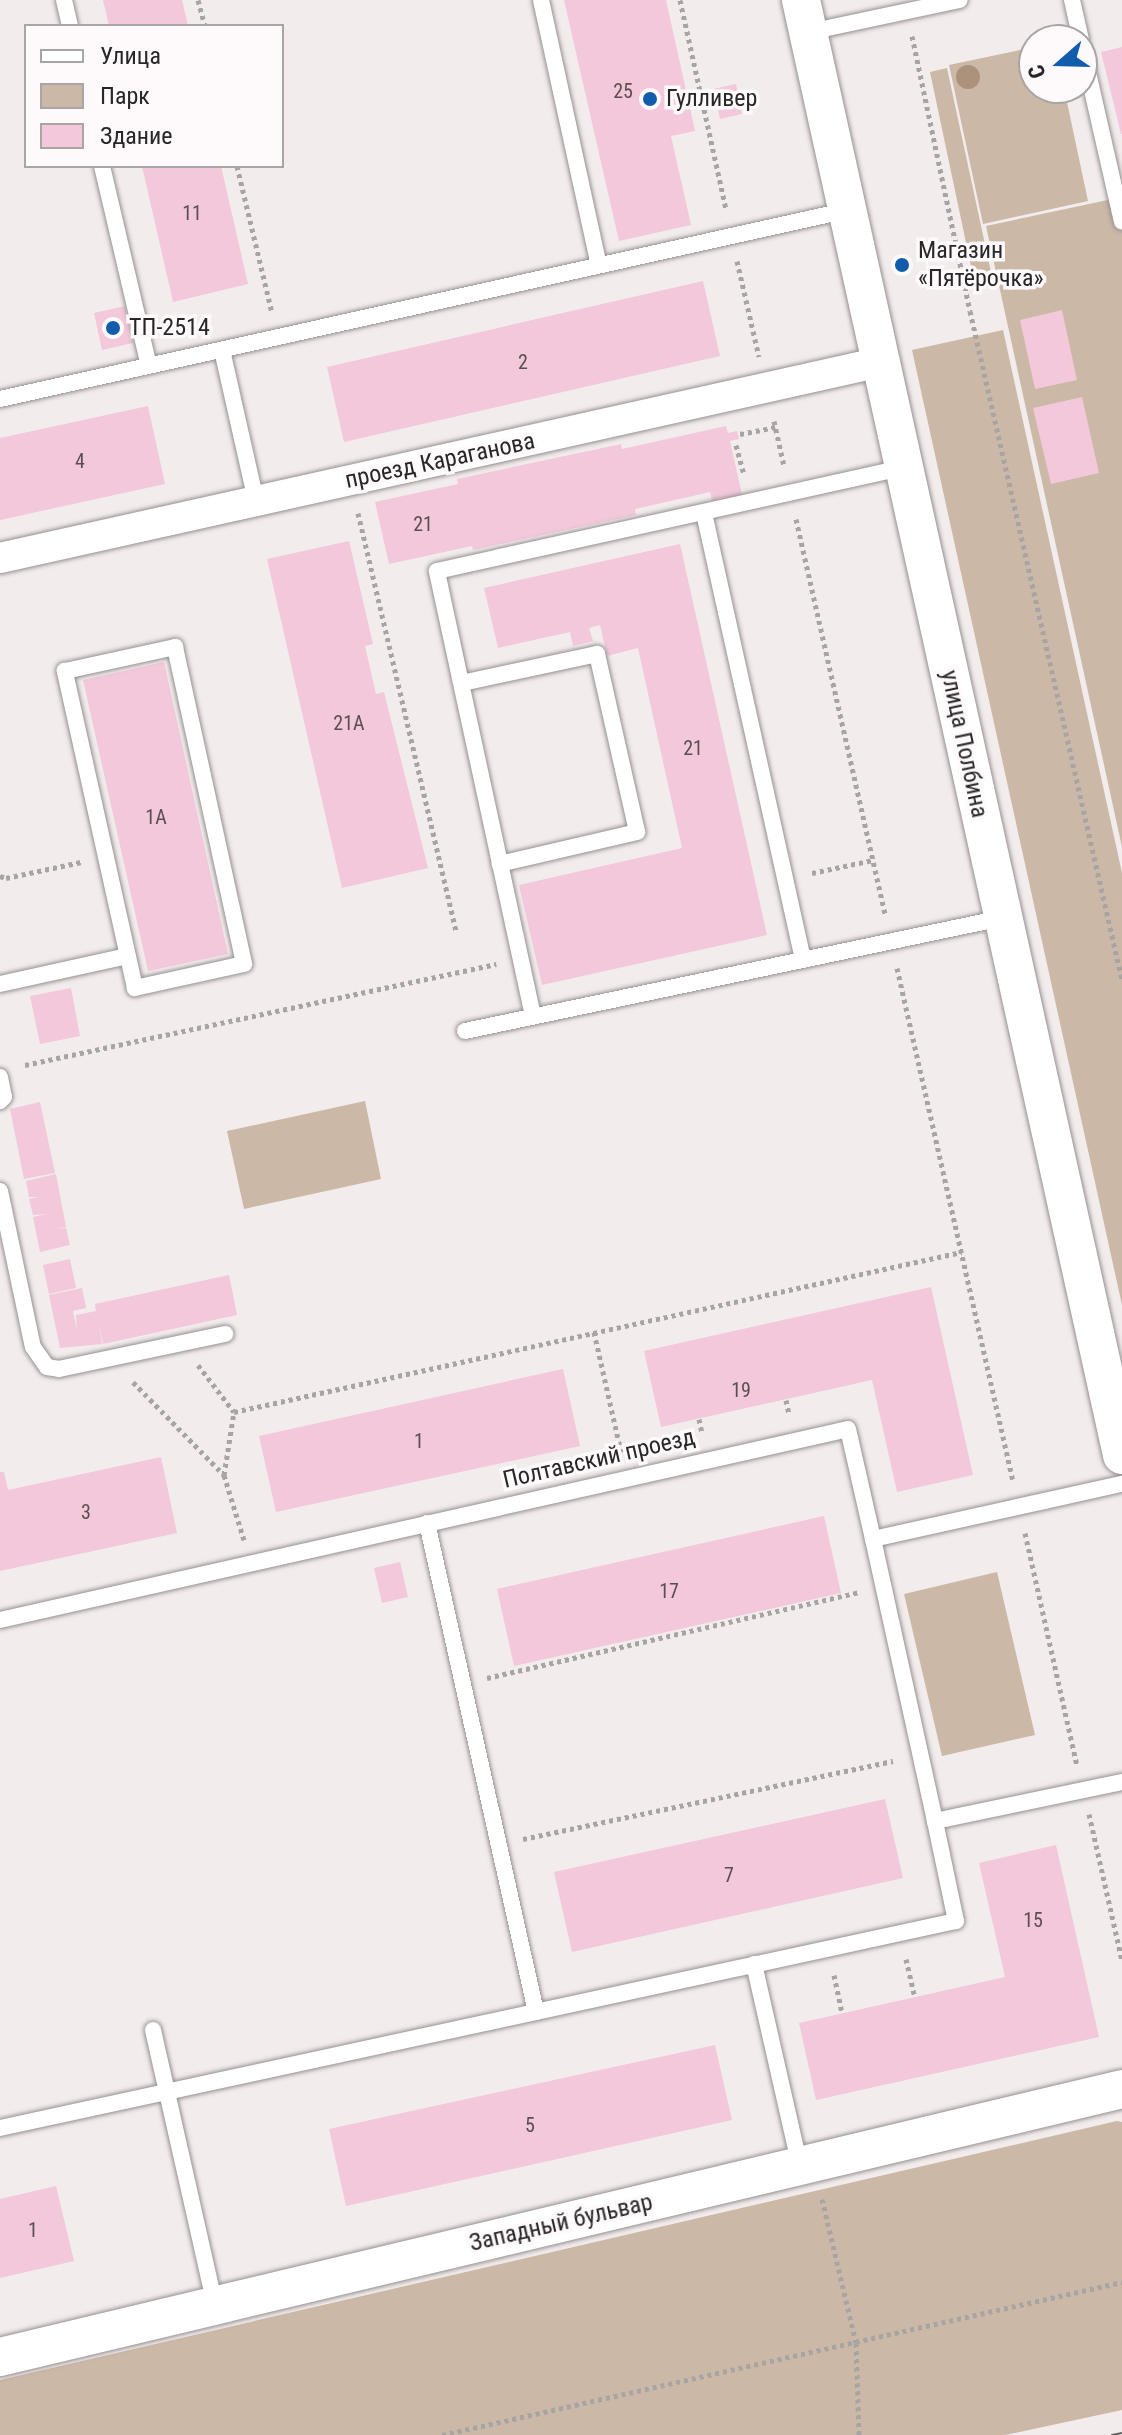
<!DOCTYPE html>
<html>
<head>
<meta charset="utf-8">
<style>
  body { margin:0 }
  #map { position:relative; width:1122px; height:2435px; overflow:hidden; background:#f2ecec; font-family:"Roboto Condensed",sans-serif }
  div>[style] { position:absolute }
  .green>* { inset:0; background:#cbb8a7 }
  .building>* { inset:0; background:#f2c8da }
  .path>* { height:5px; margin-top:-2.5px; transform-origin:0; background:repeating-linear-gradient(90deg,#a8a4a4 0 4px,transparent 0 8px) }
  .roads { filter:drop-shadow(0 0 2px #969091) drop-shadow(0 0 2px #969091) }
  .service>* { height:16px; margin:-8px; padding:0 8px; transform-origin:8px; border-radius:8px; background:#fff }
  .minor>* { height:30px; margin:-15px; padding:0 15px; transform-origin:15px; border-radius:15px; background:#fff }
  .tertiary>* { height:38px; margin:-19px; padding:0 19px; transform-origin:19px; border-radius:19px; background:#fff }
  .tram>* { height:2px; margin:-1px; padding:0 1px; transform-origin:1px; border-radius:1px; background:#666262 }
  .trees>* { width:24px; height:24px; margin:-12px; border-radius:50%; background:#ad927b }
  .dots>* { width:22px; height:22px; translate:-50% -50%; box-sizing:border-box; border:4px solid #fef9fa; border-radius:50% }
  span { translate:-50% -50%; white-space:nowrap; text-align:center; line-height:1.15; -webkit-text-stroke:7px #fef9fa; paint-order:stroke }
  .number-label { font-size:20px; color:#5a4e53 }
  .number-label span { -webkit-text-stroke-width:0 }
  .poi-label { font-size:24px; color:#282626 }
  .left { translate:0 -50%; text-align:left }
  .street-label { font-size:24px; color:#282626 }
  .legend { position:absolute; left:24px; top:24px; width:260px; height:144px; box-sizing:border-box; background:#fef9fa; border:2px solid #a8a5a5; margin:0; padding:10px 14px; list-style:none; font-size:24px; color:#282626 }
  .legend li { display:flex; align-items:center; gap:16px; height:40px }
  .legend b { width:40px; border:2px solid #a8a5a5 }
  .north { position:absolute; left:1018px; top:24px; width:80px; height:80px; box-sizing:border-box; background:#fef9fa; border:2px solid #a8a5a5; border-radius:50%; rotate:250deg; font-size:22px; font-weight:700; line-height:32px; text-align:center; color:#282626 }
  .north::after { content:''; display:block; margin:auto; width:28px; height:36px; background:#115cab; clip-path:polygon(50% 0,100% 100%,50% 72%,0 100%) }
</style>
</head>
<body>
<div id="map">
  <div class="green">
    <div style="clip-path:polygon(1034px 47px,1034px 88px,1064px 88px,1088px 201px,983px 224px,949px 65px)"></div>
    <div style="clip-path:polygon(947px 68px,994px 286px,976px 290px,930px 72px)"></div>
    <div style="clip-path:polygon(1122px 197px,1122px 847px,986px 226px)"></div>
    <div style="clip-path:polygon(1003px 330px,1122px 873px,1122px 1305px,912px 350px)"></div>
    <div style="clip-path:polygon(365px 1101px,381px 1179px,244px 1209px,227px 1131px)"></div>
    <div style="clip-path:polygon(997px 1572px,1035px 1735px,942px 1756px,904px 1594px)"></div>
    <div style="clip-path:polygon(1117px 2121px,1122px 2122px,1122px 2410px,1005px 2435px,0 2435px,0 2380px)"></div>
  </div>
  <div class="building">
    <div style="clip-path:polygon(103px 0,182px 0,188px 26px,109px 26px)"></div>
    <div style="clip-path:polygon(564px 0,666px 0,695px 131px,671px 136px,691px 225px,619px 241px)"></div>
    <div style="clip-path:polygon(1122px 47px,1122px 134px,1121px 134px,1101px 52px)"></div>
    <div style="clip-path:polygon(736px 84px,742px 114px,720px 119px,714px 89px)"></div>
    <div style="clip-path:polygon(142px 166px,221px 166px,248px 284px,173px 302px)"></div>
    <div style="clip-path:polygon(703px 281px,720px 356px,344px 442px,327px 367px)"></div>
    <div style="clip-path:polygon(125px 306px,133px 343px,102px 350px,94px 313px)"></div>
    <div style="clip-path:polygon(1062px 310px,1077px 380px,1035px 389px,1020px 320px)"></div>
    <div style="clip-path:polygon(1082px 397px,1099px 473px,1051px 484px,1033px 408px)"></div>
    <div style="clip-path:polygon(148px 406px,165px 484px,0 520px,0 438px)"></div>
    <div style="clip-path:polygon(726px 426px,728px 433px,737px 431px,739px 439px,730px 441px,743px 499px,713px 505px,710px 492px,635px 509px,636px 515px,473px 550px,472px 546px,389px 564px,375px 502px,458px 484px,457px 479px,621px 444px,622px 449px)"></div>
    <div style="clip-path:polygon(349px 541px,373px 644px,365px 646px,376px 694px,384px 692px,428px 868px,342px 888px,267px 559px)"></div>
    <div style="clip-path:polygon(680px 544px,767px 935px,542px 985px,519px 885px,682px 848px,638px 648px,607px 656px,600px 625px,589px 628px,593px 641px,573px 646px,570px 632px,498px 648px,484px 588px)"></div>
    <div style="clip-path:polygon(164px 662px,228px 954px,148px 971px,83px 680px)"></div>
    <div style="clip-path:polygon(71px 988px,80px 1036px,40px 1044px,30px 996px)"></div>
    <div style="clip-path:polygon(40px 1102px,55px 1173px,24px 1179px,10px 1109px)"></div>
    <div style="clip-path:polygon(56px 1174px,66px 1227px,56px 1229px,66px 1228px,70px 1245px,40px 1252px,33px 1217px,46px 1214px,33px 1215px,29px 1199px,38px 1197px,29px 1197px,26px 1181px)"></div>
    <div style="clip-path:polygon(70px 1259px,76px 1288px,49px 1294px,43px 1265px)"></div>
    <div style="clip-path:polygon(229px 1275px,237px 1315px,103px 1344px,99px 1325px,102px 1344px,60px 1348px,49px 1295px,82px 1288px,86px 1308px,73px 1311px,77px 1330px,76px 1315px,96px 1311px,95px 1304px)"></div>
    <div style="clip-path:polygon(931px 1287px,973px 1475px,897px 1492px,872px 1380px,661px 1427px,644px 1351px)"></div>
    <div style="clip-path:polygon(563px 1369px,580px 1446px,276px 1512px,259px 1436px)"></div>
    <div style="clip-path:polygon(161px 1457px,177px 1533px,0 1571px,0 1472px,4px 1472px,8px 1490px)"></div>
    <div style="clip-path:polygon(824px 1516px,841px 1593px,514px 1666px,497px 1589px)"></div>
    <div style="clip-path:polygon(400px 1562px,408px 1597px,382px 1603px,374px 1568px)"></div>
    <div style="clip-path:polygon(885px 1799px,903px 1878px,572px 1952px,554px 1872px)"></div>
    <div style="clip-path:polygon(1056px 1845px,1099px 2037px,816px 2100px,799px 2023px,1005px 1977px,979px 1863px)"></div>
    <div style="clip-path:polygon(715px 2045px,732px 2120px,346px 2206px,329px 2129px)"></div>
    <div style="clip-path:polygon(56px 2186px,74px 2261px,0 2278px,0 2199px)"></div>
  </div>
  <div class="path">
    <div style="left:198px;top:0;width:27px;rotate:75deg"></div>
    <div style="left:680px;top:0;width:214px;rotate:77.6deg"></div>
    <div style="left:912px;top:36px;width:281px;rotate:78.1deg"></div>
    <div style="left:970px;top:311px;width:686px;rotate:77.2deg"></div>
    <div style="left:237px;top:166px;width:151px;rotate:76.6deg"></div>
    <div style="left:737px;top:261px;width:98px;rotate:77.1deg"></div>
    <div style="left:774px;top:421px;width:46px;rotate:77.5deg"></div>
    <div style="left:740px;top:434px;width:36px;rotate:-11deg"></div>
    <div style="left:736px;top:445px;width:31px;rotate:75deg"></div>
    <div style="left:358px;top:513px;width:430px;rotate:76.8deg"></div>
    <div style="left:796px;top:519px;width:406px;rotate:77.3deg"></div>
    <div style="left:812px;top:873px;width:62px;rotate:-12deg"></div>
    <div style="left:0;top:876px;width:6px;rotate:18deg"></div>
    <div style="left:6px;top:878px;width:77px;rotate:-12deg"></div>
    <div style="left:897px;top:968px;width:526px;rotate:77.26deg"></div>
    <div style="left:25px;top:1065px;width:482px;rotate:-12.1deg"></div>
    <div style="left:594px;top:1332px;width:123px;rotate:77.3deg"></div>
    <div style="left:198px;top:1365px;width:59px;rotate:52.5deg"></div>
    <div style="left:133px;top:1382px;width:130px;rotate:45.6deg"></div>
    <div style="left:224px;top:1475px;width:68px;rotate:72.9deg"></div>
    <div style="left:786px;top:1400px;width:14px;rotate:78deg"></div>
    <div style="left:699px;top:1419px;width:14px;rotate:78deg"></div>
    <div style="left:224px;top:1475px;width:64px;rotate:-81deg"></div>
    <div style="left:234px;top:1412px;width:745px;rotate:-12.4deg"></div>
    <div style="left:1025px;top:1533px;width:238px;rotate:77.4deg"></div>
    <div style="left:487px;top:1678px;width:382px;rotate:-13deg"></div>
    <div style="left:1089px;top:1814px;width:151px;rotate:77.3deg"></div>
    <div style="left:523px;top:1839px;width:378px;rotate:-11.9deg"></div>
    <div style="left:906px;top:1959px;width:39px;rotate:77deg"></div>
    <div style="left:834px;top:1975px;width:39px;rotate:78deg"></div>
    <div style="left:822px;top:2199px;width:148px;rotate:76.7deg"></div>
    <div style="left:856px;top:2343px;width:92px;rotate:88.1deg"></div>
    <div style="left:442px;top:2435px;width:697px;rotate:-12.68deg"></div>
  </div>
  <div class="roads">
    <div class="service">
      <div style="left:64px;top:0;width:27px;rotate:77deg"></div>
      <div style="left:541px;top:0;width:271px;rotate:77.7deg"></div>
      <div style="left:1072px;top:0;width:41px;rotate:77.3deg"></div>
      <div style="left:809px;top:32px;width:154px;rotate:-12deg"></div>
      <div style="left:1082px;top:46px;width:180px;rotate:77.2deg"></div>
      <div style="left:102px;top:166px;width:205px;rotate:76.8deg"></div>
      <div style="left:222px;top:350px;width:155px;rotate:77.3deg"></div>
      <div style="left:0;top:399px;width:869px;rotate:-12.56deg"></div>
      <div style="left:704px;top:513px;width:457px;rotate:77.5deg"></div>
      <div style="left:175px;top:647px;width:324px;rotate:77.7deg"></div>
      <div style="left:244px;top:964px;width:112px;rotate:167.6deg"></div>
      <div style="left:135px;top:988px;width:325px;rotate:-102.5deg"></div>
      <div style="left:65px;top:671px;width:113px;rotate:-12.3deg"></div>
      <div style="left:462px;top:683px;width:138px;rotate:-12.1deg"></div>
      <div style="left:597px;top:654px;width:182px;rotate:77.3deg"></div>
      <div style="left:637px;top:832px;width:141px;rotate:166.9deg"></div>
      <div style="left:0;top:984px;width:130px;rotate:-12.4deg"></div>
      <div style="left:533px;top:1016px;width:455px;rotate:-102.2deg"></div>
      <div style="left:437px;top:571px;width:477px;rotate:-12.5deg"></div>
      <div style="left:465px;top:1031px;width:549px;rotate:-11.88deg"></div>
      <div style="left:0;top:1077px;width:20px;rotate:79deg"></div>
      <div style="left:4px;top:1097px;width:6px;rotate:135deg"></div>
      <div style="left:0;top:1191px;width:159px;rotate:78.1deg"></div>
      <div style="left:33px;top:1347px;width:24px;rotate:55deg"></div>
      <div style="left:47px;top:1367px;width:12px;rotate:9deg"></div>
      <div style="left:59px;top:1369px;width:170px;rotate:-11.9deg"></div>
      <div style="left:427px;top:1523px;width:501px;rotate:77.43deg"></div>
      <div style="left:873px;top:1539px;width:289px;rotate:77.6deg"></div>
      <div style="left:0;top:1620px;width:869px;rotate:-12.69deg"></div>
      <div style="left:848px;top:1429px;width:113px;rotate:77.2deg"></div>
      <div style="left:873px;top:1539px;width:255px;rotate:-12.5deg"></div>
      <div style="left:754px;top:1964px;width:207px;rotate:77.2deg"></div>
      <div style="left:153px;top:2030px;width:282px;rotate:77.3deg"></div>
      <div style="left:0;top:2128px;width:978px;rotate:-12.22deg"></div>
      <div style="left:956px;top:1921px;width:102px;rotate:-101.9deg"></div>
      <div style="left:935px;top:1821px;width:191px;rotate:-11.8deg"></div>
    </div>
    <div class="minor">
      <div style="left:0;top:558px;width:903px;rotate:-12.54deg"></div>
    </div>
    <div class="tertiary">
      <div style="left:801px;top:0;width:1490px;rotate:77.56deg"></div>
      <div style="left:0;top:2357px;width:1154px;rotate:-13.43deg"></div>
    </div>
  </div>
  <div class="tram">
    <div style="left:1112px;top:2435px;width:10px;rotate:-11deg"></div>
  </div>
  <div class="trees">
    <div style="left:968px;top:77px"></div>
  </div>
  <div class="dots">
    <div style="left:650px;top:99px;background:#115cab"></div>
    <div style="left:902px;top:265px;background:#115cab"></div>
    <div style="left:113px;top:328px;background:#115cab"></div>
  </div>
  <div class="number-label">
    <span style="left:623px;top:91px">25</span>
    <span style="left:192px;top:213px">11</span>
    <span style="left:523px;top:362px">2</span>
    <span style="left:80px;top:461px">4</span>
    <span style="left:423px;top:524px">21</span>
    <span style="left:349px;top:723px">21А</span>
    <span style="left:693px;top:748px">21</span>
    <span style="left:156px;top:817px">1А</span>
    <span style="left:741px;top:1390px">19</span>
    <span style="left:419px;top:1441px">1</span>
    <span style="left:86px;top:1512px">3</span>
    <span style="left:669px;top:1591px">17</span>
    <span style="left:729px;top:1875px">7</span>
    <span style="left:1033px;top:1920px">15</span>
    <span style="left:530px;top:2125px">5</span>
    <span style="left:33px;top:2230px">1</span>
  </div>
  <div class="poi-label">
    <span class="left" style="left:666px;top:99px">Гулливер</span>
    <span class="left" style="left:918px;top:265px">Магазин<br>«Пятёрочка»</span>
    <span class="left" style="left:129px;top:328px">ТП-2514</span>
  </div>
  <div class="street-label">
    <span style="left:440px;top:461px;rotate:-12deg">проезд Караганова</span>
    <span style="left:964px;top:744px;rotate:78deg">улица Полбина</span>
    <span style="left:599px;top:1459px;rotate:-13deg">Полтавский проезд</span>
    <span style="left:561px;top:2223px;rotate:-13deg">Западный бульвар</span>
  </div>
  <ul class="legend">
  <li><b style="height:10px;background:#fff"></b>Улица</li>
  <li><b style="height:22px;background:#cbb8a7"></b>Парк</li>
  <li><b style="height:22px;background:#f2c8da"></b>Здание</li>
  </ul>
  <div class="north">С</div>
</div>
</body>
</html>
